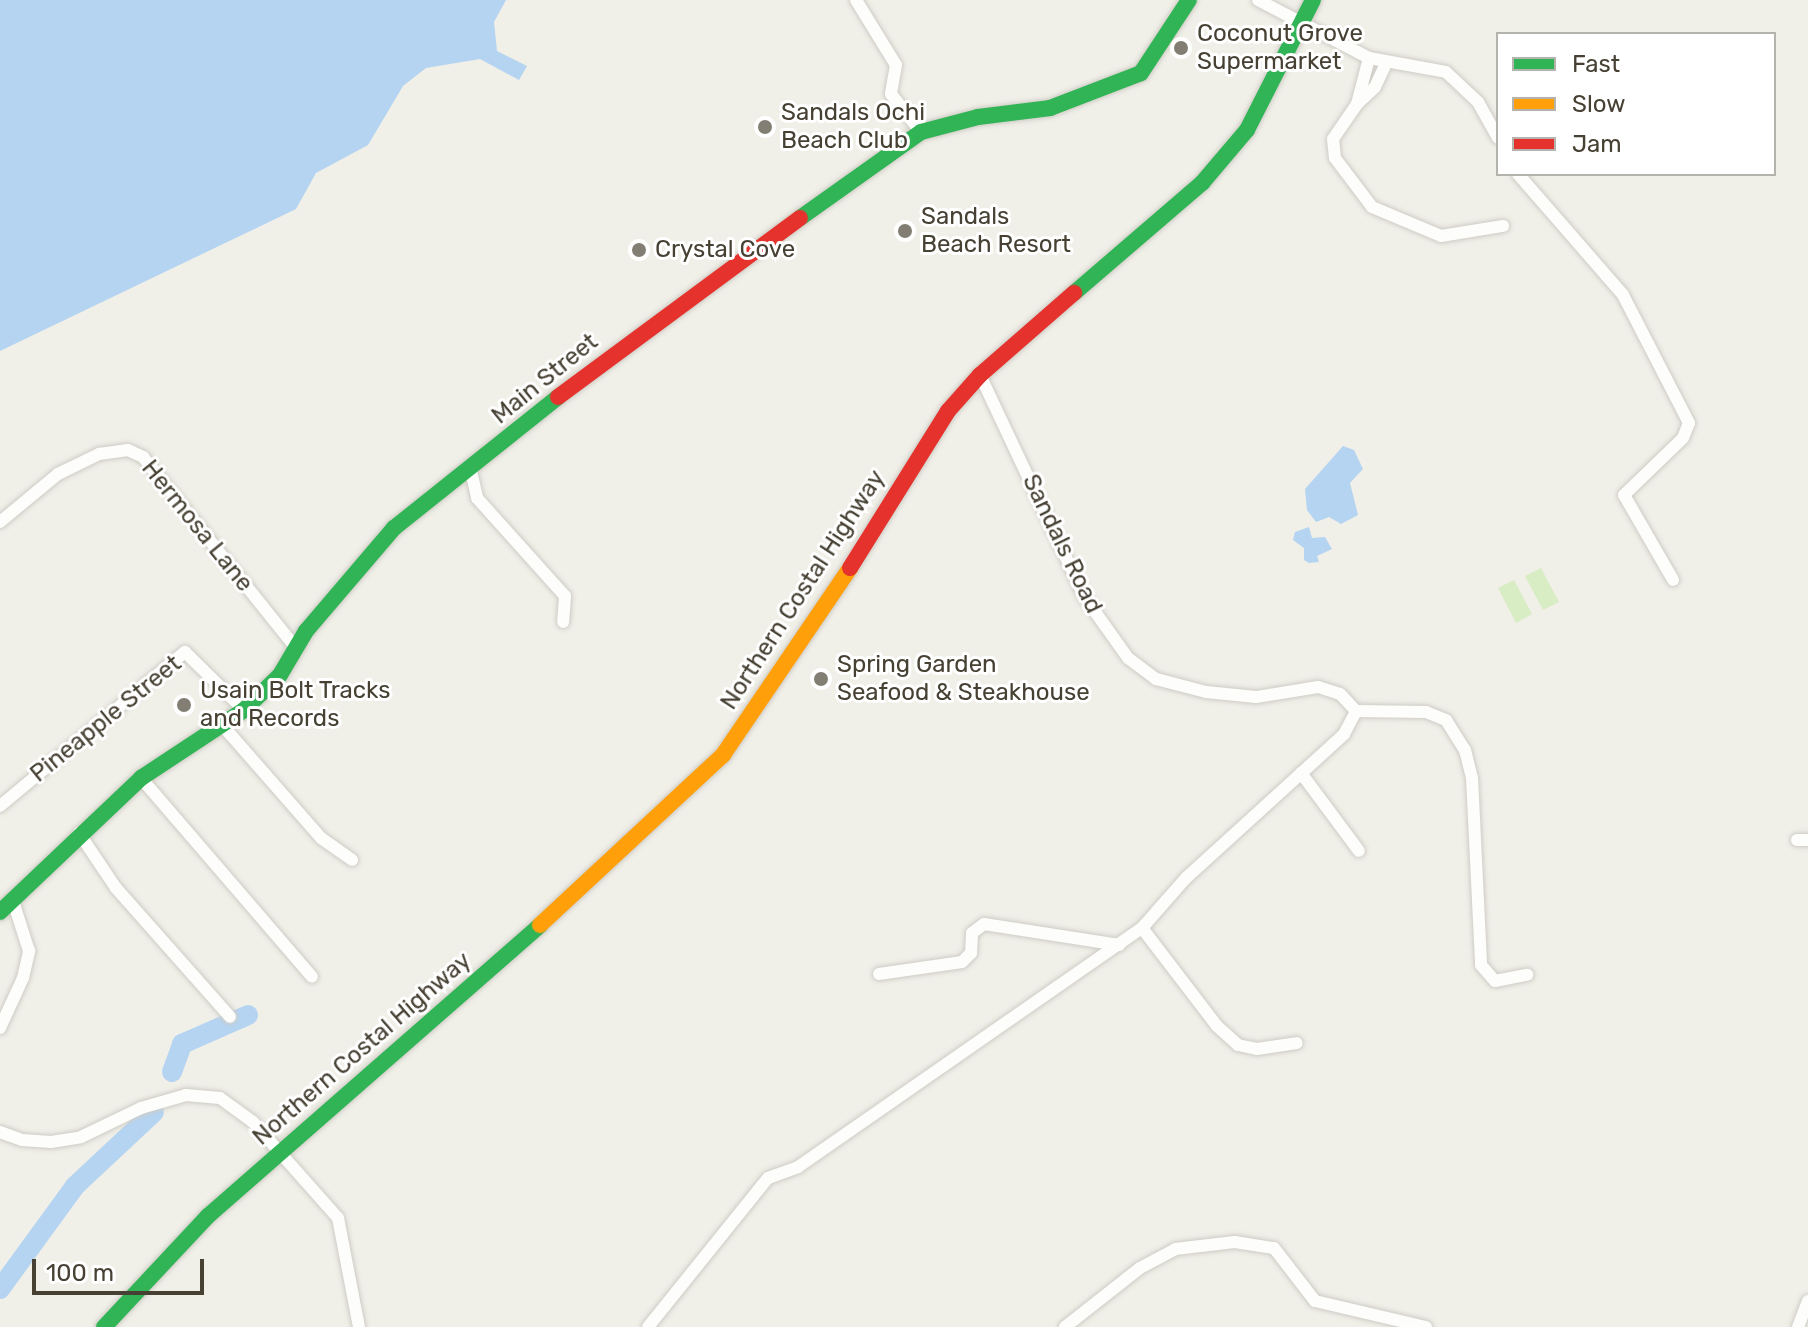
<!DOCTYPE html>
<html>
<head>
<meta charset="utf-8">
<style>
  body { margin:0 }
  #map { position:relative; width:1808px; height:1327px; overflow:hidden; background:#f0efe8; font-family:Rubik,sans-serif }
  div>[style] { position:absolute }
  .green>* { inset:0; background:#d9edc5 }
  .water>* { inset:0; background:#b4d4f2 }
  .river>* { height:20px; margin:-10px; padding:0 10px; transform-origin:10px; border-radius:10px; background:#b4d4f2 }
  .roads { filter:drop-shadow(0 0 2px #ceccc5) drop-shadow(0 0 2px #ceccc5) }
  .street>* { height:12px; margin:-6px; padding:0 6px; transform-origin:6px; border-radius:6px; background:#fdfdfc }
  .fast>* { height:16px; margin:-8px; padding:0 8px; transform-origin:8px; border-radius:8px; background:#30b455 }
  .slow>* { height:16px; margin:-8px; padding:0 8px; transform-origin:8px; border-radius:8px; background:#ff9f0a }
  .jam>* { height:16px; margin:-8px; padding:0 8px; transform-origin:8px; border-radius:8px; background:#e5322d }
  .dots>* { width:22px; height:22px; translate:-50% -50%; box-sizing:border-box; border:4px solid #fff; border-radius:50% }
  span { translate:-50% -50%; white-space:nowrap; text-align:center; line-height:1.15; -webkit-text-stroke:6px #fff; paint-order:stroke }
  .poi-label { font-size:24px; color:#474134 }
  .left { translate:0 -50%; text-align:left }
  .street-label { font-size:24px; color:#474134 }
  .legend { position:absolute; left:1496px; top:32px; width:280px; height:144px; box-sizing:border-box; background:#fff; border:2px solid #b5b3ae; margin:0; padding:10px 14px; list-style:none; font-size:24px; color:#474134 }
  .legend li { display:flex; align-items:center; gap:16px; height:40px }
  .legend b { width:40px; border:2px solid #b5b3ae }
  .scale { position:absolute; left:32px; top:1259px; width:172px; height:36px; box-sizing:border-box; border:4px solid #474134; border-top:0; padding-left:10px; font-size:24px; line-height:28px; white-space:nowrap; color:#474134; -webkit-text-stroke:6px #fff; paint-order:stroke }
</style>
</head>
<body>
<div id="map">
  <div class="green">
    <div style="clip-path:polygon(1541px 568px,1559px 602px,1543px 610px,1525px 576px)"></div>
    <div style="clip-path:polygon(1514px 580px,1532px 614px,1516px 623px,1498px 588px)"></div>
  </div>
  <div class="water">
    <div style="clip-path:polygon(0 0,506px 0,494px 22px,497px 51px,527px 66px,519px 80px,480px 59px,426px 68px,403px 86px,368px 145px,316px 173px,296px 209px,0 351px)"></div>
    <div style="clip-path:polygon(1343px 446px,1354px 450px,1363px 469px,1350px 483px,1358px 515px,1341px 524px,1329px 517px,1316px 522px,1307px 510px,1305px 489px)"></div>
    <div style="clip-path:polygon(1309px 527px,1312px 538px,1325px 537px,1332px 549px,1317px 556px,1319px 562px,1309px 563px,1304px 560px,1304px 548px,1293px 540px,1295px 532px)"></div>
  </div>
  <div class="river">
    <div style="left:172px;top:1072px;width:30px;rotate:-70deg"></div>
    <div style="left:182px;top:1044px;width:72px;rotate:-23.7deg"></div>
    <div style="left:0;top:1289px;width:127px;rotate:-53.9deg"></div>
    <div style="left:75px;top:1186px;width:108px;rotate:-43.1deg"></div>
  </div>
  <div class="roads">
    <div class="street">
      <div style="left:856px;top:0;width:76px;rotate:58.4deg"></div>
      <div style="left:896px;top:65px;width:29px;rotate:100deg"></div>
      <div style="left:891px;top:94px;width:48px;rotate:51.7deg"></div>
      <div style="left:1258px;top:0;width:125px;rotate:27.6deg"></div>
      <div style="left:1369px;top:58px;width:78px;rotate:10.3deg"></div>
      <div style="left:1446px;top:72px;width:44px;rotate:43.2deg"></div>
      <div style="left:1478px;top:102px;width:41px;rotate:60.9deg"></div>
      <div style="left:1369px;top:58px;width:48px;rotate:104.6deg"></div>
      <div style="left:1357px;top:104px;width:42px;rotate:124.4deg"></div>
      <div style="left:1333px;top:139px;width:19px;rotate:84deg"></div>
      <div style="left:1335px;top:158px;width:61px;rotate:52.9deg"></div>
      <div style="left:1372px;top:207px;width:75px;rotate:22.8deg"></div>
      <div style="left:1441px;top:236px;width:63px;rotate:-9.2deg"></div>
      <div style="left:1358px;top:103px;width:23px;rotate:-43deg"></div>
      <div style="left:1375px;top:87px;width:26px;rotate:-65deg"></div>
      <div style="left:1518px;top:174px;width:160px;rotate:49deg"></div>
      <div style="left:1623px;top:295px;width:144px;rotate:62.7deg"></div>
      <div style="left:1689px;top:423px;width:16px;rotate:112deg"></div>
      <div style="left:1683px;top:438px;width:82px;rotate:136deg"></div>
      <div style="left:1624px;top:495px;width:98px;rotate:60deg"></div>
      <div style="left:471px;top:471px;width:28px;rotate:77deg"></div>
      <div style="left:477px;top:498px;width:132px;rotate:48.1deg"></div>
      <div style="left:565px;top:596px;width:26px;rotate:94deg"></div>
      <div style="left:0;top:522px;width:75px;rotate:-39.6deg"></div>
      <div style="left:58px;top:474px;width:46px;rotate:-26deg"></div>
      <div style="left:99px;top:454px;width:29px;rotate:-8deg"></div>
      <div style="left:128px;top:450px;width:17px;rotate:25deg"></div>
      <div style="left:143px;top:457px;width:246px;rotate:51.3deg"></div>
      <div style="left:1356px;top:711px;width:70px;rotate:0.8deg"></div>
      <div style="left:1426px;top:712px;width:22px;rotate:22deg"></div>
      <div style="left:1446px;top:720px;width:36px;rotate:58deg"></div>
      <div style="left:1465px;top:750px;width:29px;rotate:76deg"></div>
      <div style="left:1472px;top:778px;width:187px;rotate:87.2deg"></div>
      <div style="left:1481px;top:965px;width:21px;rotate:49deg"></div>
      <div style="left:1495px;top:981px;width:33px;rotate:-11deg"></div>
      <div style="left:223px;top:726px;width:149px;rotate:48.8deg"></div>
      <div style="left:321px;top:838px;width:38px;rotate:35deg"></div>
      <div style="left:1301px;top:773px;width:97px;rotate:53.4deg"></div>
      <div style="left:141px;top:778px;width:262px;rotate:49.3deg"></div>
      <div style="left:0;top:806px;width:241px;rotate:-39.8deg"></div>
      <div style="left:185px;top:652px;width:83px;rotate:44.5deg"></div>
      <div style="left:79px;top:833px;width:66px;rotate:56.1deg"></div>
      <div style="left:116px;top:888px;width:172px;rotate:48.5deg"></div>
      <div style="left:1797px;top:840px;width:11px"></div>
      <div style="left:1142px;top:928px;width:123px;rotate:52.6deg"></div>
      <div style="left:1217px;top:1026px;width:28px;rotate:42deg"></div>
      <div style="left:1238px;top:1045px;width:19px;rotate:12deg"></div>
      <div style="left:1257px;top:1049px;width:40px;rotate:-8.5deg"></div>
      <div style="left:879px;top:974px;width:84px;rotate:-8.2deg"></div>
      <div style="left:962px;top:962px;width:13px;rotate:-45deg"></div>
      <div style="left:971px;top:953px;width:20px;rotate:-87deg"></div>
      <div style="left:972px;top:933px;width:15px;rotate:-37deg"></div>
      <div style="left:984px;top:924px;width:137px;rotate:8.8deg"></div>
      <div style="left:0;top:1028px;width:55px;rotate:-65.3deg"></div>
      <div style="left:23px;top:978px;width:28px;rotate:-77deg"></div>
      <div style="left:29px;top:951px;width:52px;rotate:-107.7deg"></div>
      <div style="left:0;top:1132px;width:23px;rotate:20deg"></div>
      <div style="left:22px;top:1140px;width:29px;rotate:4deg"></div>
      <div style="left:51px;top:1142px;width:30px;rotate:-9deg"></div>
      <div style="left:81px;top:1137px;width:67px;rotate:-25.8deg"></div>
      <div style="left:141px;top:1108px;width:47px;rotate:-16.1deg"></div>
      <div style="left:186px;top:1095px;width:34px;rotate:5deg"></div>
      <div style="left:220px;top:1098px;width:41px;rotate:36deg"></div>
      <div style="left:253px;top:1122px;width:128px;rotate:48.5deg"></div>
      <div style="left:338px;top:1218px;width:111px;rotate:79.1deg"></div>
      <div style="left:648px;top:1327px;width:191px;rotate:-51.2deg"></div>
      <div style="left:768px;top:1178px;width:32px;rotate:-20deg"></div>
      <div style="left:798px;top:1167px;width:419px;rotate:-34.8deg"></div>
      <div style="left:1142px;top:928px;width:67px;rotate:-48.7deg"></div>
      <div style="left:1186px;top:878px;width:214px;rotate:-42.3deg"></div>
      <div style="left:1344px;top:734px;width:26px;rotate:-62deg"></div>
      <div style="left:1356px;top:711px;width:23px;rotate:-133deg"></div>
      <div style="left:1340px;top:694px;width:23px;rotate:-162deg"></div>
      <div style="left:1318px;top:687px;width:63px;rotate:170.8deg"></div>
      <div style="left:1256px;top:697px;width:50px;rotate:-174.3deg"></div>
      <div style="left:1206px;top:692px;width:52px;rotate:-165.4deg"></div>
      <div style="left:1156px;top:679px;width:35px;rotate:-143deg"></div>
      <div style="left:1128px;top:658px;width:76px;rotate:-125.4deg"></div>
      <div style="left:1084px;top:596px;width:244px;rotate:-115.2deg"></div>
      <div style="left:1065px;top:1327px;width:95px;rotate:-38.2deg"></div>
      <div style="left:1140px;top:1268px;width:40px;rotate:-28deg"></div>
      <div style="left:1175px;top:1249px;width:60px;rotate:-6.7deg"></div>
      <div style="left:1235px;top:1242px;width:39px;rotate:9deg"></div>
      <div style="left:1274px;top:1248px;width:67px;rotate:52.3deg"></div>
      <div style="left:1315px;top:1301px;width:114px;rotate:13.2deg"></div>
      <div style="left:1798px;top:1327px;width:28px;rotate:-69deg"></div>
    </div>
    <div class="fast">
      <div style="left:800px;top:218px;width:148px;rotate:-35.4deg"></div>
      <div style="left:921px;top:132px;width:59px;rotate:-14.7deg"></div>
      <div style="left:978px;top:117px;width:73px;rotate:-7.1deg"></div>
      <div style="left:1050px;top:108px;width:97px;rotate:-21deg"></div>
      <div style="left:1141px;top:73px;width:87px;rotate:-56.7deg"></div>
      <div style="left:1074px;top:293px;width:169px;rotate:-40.7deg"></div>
      <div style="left:1202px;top:183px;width:70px;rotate:-49.7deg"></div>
      <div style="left:1247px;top:130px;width:146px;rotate:-63.1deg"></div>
      <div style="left:0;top:912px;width:195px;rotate:-43.5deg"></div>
      <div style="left:141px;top:778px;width:123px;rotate:-33.4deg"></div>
      <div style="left:244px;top:710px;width:50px;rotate:-44.2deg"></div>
      <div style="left:280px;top:675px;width:51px;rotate:-59.4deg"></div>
      <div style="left:306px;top:631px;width:135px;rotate:-49.5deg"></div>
      <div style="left:394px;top:528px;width:210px;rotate:-38.6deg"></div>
      <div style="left:104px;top:1327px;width:152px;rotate:-46.9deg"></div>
      <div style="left:208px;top:1216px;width:441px;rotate:-41.2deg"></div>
    </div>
    <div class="slow">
      <div style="left:540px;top:925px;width:250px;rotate:-42.9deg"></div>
      <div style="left:723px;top:755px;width:226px;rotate:-55.8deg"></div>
    </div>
    <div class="jam">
      <div style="left:558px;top:397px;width:301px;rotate:-36.5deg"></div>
      <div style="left:850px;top:568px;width:185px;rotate:-58deg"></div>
      <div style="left:948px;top:411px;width:48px;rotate:-48.4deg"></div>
      <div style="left:980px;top:375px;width:125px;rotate:-41.1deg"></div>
    </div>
  </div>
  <div class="dots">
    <div style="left:1181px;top:48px;background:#827e73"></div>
    <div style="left:765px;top:127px;background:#827e73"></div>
    <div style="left:905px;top:231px;background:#827e73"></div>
    <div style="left:639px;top:250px;background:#827e73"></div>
    <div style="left:821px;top:679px;background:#827e73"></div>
    <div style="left:184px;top:705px;background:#827e73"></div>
  </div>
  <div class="poi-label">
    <span class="left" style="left:1197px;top:48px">Coconut Grove<br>Supermarket</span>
    <span class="left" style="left:781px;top:127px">Sandals Ochi<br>Beach Club</span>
    <span class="left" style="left:921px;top:231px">Sandals<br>Beach Resort</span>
    <span class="left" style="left:655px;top:250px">Crystal Cove</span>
    <span class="left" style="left:837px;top:679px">Spring Garden<br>Seafood &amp; Steakhouse</span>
    <span class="left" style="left:200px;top:705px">Usain Bolt Tracks<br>and Records</span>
  </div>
  <div class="street-label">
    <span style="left:545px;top:379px;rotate:-39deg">Main Street</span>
    <span style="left:197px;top:526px;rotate:51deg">Hermosa Lane</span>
    <span style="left:1062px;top:544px;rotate:64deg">Sandals Road</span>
    <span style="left:803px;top:590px;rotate:-57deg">Northern Costal Highway</span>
    <span style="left:106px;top:719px;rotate:-39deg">Pineapple Street</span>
    <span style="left:362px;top:1049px;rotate:-41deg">Northern Costal Highway</span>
  </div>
  <ul class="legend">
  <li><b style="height:10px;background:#30b455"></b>Fast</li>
  <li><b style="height:10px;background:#ff9f0a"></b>Slow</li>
  <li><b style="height:10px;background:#e5322d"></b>Jam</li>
  </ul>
  <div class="scale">100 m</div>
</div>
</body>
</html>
